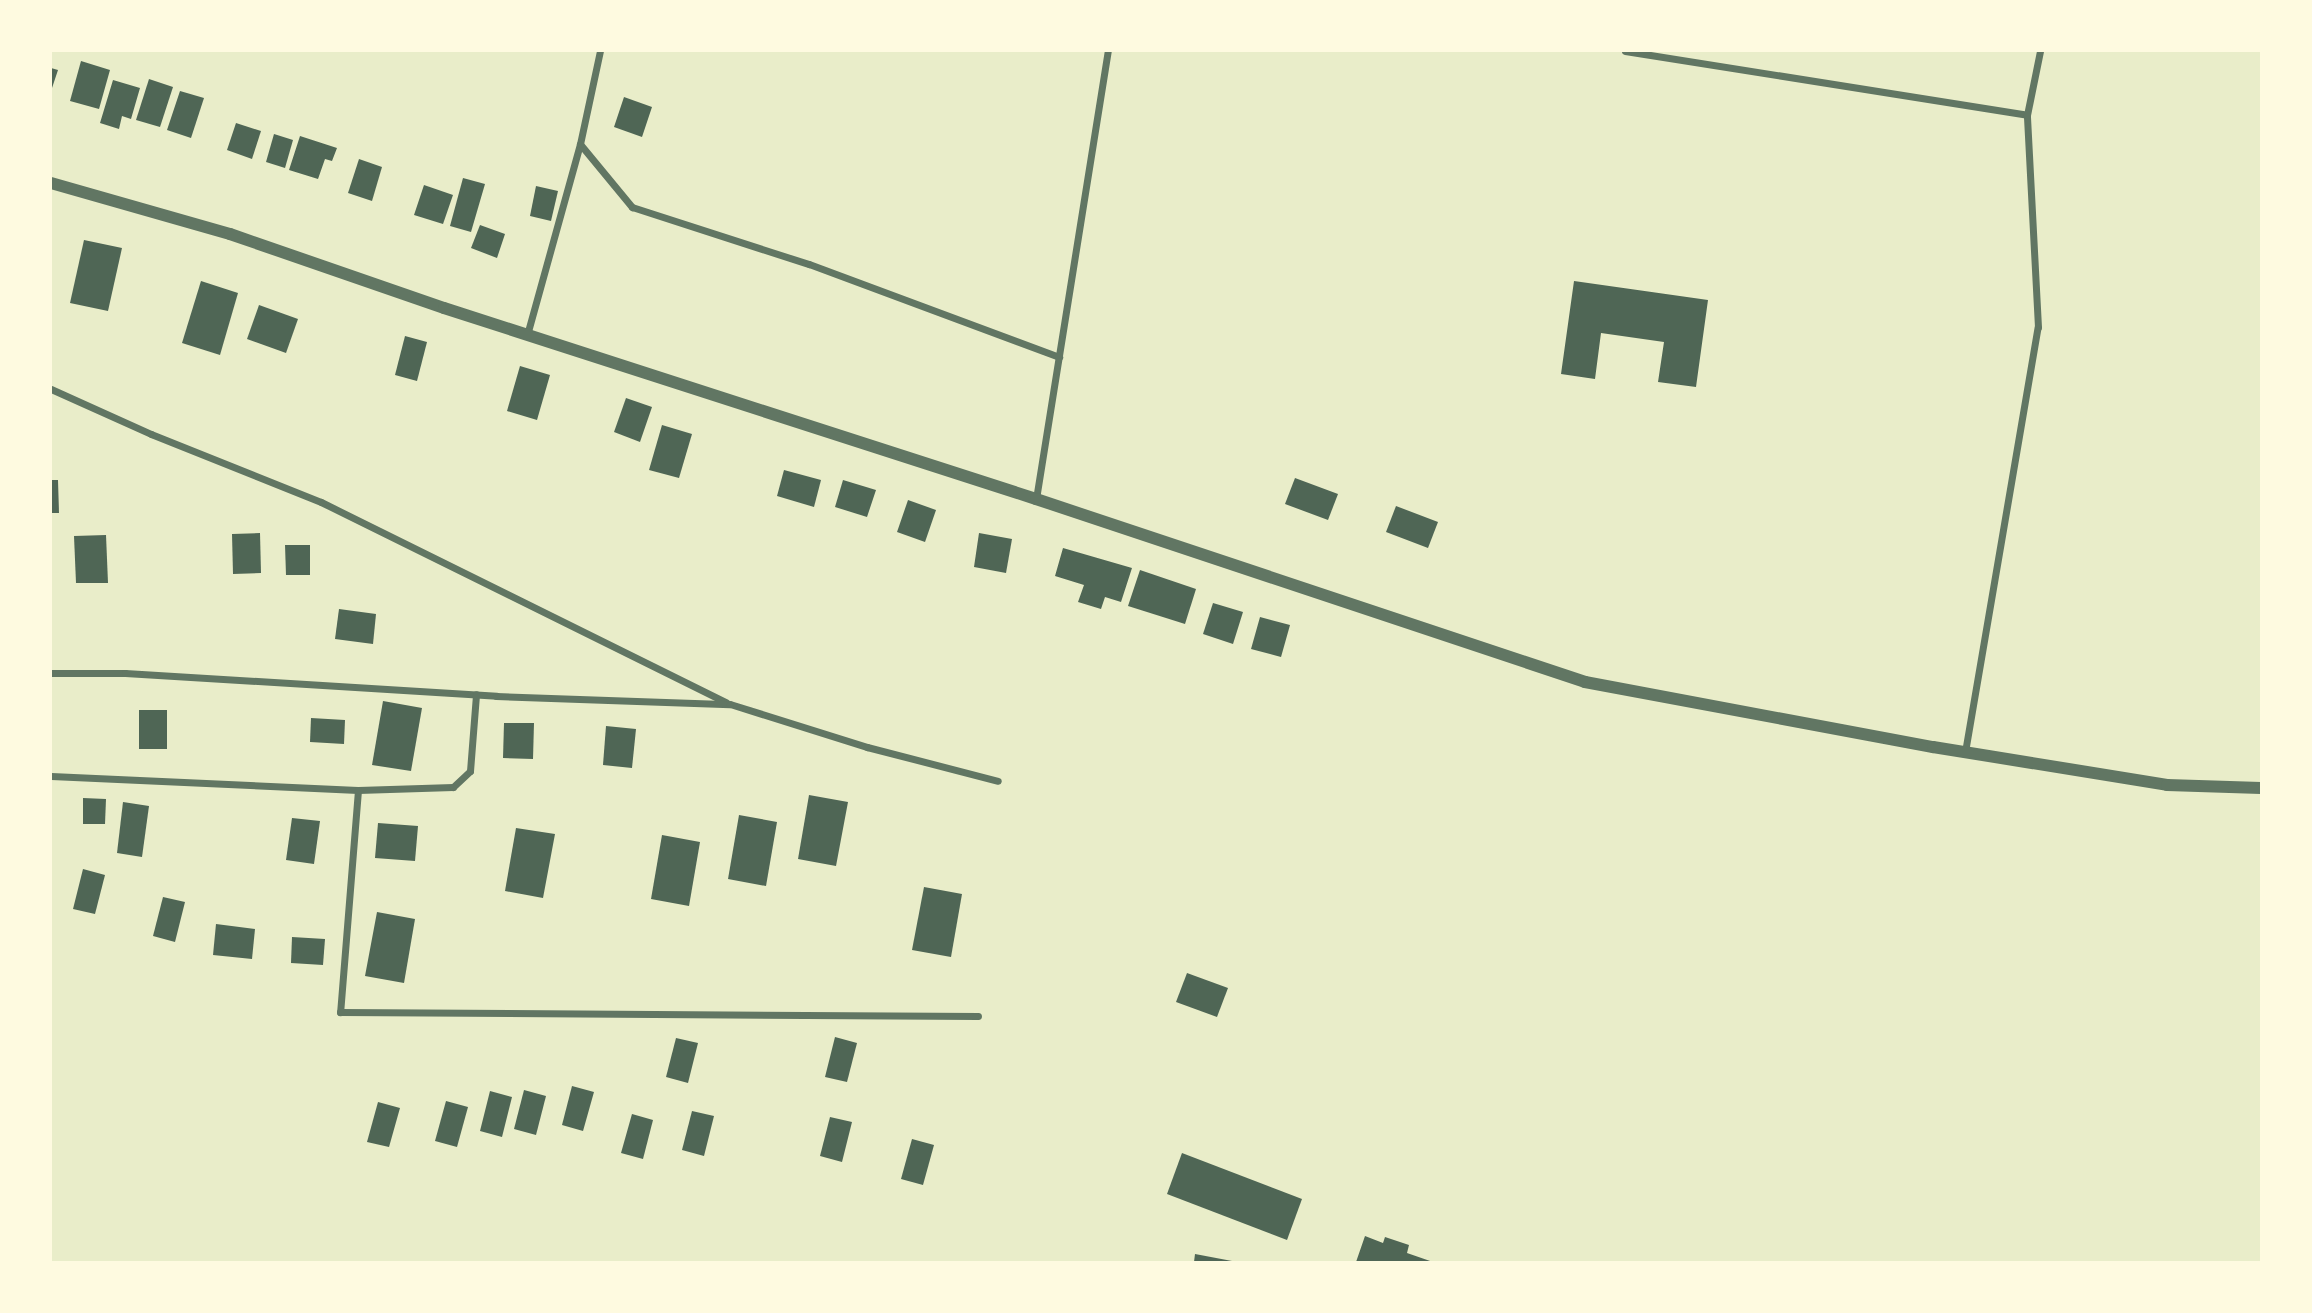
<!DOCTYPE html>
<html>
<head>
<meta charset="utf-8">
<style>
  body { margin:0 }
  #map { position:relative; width:2312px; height:1313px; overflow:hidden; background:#e9edc9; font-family:Helvetica,sans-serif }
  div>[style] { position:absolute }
  .building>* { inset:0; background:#4f6655 }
  .minor>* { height:7px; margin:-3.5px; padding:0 3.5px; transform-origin:3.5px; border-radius:3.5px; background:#617663 }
  .tertiary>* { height:12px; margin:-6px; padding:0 6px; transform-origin:6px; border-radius:6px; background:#617663 }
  span { translate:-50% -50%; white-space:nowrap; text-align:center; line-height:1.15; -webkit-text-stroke:5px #fefae0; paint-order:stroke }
  .frame { position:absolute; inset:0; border:52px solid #fefae0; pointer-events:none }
</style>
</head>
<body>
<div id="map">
  <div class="building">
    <div style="clip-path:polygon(81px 61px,110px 70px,99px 109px,70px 101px)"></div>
    <div style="clip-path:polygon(51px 68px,58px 70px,51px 91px)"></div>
    <div style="clip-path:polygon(149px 79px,173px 87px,160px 127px,136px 120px)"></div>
    <div style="clip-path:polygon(113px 80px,140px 88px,131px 119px,122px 116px,119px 129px,100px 123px)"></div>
    <div style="clip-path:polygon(180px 91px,204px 98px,191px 138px,167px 130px)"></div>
    <div style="clip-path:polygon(624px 97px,652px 107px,642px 137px,614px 127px)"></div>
    <div style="clip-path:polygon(236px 123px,261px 131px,252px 159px,227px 150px)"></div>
    <div style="clip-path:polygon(274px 134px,293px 140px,285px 168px,266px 162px)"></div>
    <div style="clip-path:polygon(300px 136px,337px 148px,332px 161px,325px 159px,318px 179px,289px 170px)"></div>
    <div style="clip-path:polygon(359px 159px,382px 167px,372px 201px,348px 193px)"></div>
    <div style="clip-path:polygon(463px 178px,485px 184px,471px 232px,450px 226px)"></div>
    <div style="clip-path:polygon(424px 185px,453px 195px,443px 224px,414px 215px)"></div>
    <div style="clip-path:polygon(536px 186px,558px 191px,551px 221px,530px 216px)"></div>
    <div style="clip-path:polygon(480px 225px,505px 234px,497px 258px,471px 248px)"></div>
    <div style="clip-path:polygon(84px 240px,122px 248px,108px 311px,70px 303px)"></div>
    <div style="clip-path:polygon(201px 281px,238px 293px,220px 355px,182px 343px)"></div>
    <div style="clip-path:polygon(1574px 281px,1708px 300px,1696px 387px,1658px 382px,1664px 342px,1601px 333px,1595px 379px,1561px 374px)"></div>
    <div style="clip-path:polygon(259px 305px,298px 319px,286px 353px,247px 339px)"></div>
    <div style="clip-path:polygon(405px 336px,427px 342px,417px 381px,395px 375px)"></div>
    <div style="clip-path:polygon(520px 366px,550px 375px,537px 420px,507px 411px)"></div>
    <div style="clip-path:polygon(626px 398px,652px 407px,640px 442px,614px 432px)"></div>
    <div style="clip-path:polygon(662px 425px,692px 434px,679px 478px,649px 470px)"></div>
    <div style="clip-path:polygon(784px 470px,821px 480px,814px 507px,777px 496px)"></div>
    <div style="clip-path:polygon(1295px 478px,1338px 494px,1328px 520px,1285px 504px)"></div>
    <div style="clip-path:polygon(51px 480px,58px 480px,59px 513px,51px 513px)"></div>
    <div style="clip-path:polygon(843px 480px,876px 490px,867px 517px,835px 507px)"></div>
    <div style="clip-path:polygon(908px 500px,936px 510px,925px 542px,897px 532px)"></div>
    <div style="clip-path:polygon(1396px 506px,1438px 522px,1428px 548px,1386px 532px)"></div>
    <div style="clip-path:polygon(260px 533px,261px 573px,233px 574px,232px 534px)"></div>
    <div style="clip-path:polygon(979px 533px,1012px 539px,1006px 573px,974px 567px)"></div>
    <div style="clip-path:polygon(106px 535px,108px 583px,76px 583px,74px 536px)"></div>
    <div style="clip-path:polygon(285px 545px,310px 545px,310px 575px,286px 575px)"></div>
    <div style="clip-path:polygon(1063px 548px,1132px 568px,1121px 602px,1105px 597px,1101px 609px,1078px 602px,1084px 585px,1055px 576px)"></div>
    <div style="clip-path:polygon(1140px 570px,1196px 589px,1185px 624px,1128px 606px)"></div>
    <div style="clip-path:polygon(1213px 603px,1243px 612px,1233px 644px,1203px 634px)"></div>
    <div style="clip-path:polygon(339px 609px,376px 614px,373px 644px,335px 639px)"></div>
    <div style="clip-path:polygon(1260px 617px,1290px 625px,1281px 657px,1251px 649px)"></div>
    <div style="clip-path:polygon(383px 701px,422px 708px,411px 771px,372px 765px)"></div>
    <div style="clip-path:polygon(139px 710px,167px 710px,167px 749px,139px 749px)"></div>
    <div style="clip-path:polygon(311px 718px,345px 720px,344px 744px,310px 742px)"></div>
    <div style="clip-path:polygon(504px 723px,534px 723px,533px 759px,503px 758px)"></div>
    <div style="clip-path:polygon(606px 726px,636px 729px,632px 768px,603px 765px)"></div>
    <div style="clip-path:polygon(809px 795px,848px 802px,836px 866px,798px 859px)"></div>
    <div style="clip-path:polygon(83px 798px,106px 799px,105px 824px,83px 824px)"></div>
    <div style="clip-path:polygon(123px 802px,149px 806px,142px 857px,117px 853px)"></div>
    <div style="clip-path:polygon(739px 815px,777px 822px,766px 886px,728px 879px)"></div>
    <div style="clip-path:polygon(292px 818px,320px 821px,314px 864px,286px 860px)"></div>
    <div style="clip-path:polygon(378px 823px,418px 826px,415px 861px,375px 858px)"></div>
    <div style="clip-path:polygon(516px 828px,555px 834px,543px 898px,505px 891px)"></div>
    <div style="clip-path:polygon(662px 835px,700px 842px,689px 906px,651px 899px)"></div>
    <div style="clip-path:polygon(83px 869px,105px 875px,95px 914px,73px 909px)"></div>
    <div style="clip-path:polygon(924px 887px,962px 894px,951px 957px,912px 950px)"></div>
    <div style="clip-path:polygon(163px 897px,185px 902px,175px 942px,153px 936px)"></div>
    <div style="clip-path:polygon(377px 912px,415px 919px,404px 983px,365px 976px)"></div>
    <div style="clip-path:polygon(216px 924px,255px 929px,252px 959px,213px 955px)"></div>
    <div style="clip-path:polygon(292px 937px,325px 939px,323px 965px,291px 963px)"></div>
    <div style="clip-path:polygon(1187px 973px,1228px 988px,1217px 1017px,1176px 1002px)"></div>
    <div style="clip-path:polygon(835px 1037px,857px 1043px,847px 1082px,825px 1077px)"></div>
    <div style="clip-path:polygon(676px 1038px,698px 1043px,688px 1083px,666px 1077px)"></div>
    <div style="clip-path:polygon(572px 1086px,594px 1092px,583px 1131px,562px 1125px)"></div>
    <div style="clip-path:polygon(524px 1090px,546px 1096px,536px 1135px,514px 1129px)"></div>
    <div style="clip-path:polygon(490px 1091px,512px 1097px,502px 1137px,480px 1131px)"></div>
    <div style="clip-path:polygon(446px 1101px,468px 1107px,457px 1147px,435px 1141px)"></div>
    <div style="clip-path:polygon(378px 1102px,400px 1108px,389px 1147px,367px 1142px)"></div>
    <div style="clip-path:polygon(692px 1111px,714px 1116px,704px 1156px,682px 1150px)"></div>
    <div style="clip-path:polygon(632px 1114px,653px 1120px,643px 1159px,621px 1153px)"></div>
    <div style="clip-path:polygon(830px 1117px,852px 1122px,842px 1162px,820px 1156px)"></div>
    <div style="clip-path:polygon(912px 1139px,934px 1145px,923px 1185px,901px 1179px)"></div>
    <div style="clip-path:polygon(1182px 1153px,1302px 1199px,1287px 1240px,1167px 1194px)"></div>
    <div style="clip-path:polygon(1365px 1236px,1383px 1243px,1385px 1237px,1409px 1245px,1407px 1253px,1433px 1262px,1356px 1262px)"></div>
    <div style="clip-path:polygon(1195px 1254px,1232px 1261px,1231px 1262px,1194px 1262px)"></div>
  </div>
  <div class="minor">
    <div style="left:1625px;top:51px;width:407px;rotate:9deg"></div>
    <div style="left:580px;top:144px;width:82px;rotate:50.5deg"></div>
    <div style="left:632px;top:207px;width:186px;rotate:17.9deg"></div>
    <div style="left:809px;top:264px;width:267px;rotate:20.4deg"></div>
    <div style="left:527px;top:335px;width:198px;rotate:-74.5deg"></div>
    <div style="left:580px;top:144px;width:95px;rotate:-77.9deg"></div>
    <div style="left:51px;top:389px;width:110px;rotate:24.2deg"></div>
    <div style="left:151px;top:434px;width:183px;rotate:21.8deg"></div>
    <div style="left:321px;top:502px;width:452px;rotate:26.3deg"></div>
    <div style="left:1036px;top:499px;width:454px;rotate:-80.9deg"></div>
    <div style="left:51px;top:673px;width:74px"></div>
    <div style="left:125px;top:673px;width:372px;rotate:3.5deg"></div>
    <div style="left:496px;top:696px;width:234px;rotate:2deg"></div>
    <div style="left:730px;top:704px;width:144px;rotate:17.4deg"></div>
    <div style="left:867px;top:747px;width:135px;rotate:14.5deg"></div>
    <div style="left:1965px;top:752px;width:431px;rotate:-80.3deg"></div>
    <div style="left:2038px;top:327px;width:212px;rotate:-93deg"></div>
    <div style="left:2027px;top:115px;width:65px;rotate:-78.5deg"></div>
    <div style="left:51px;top:776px;width:307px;rotate:2.6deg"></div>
    <div style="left:358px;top:790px;width:95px;rotate:-1.8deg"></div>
    <div style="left:453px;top:787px;width:23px;rotate:-43deg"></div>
    <div style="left:470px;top:771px;width:77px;rotate:-85.5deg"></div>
    <div style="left:358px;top:790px;width:223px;rotate:94.6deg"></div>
    <div style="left:340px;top:1012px;width:638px;rotate:0.36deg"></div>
  </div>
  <div class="tertiary">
    <div style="left:51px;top:183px;width:186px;rotate:15.9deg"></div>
    <div style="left:230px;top:234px;width:226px;rotate:19.1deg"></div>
    <div style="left:444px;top:308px;width:622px;rotate:17.88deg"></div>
    <div style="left:1036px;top:499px;width:579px;rotate:18.43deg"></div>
    <div style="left:1585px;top:682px;width:354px;rotate:10.6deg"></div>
    <div style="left:1933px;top:747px;width:237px;rotate:9.2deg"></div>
    <div style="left:2167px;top:785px;width:94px;rotate:1.8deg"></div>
  </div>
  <div class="frame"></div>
</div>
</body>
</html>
